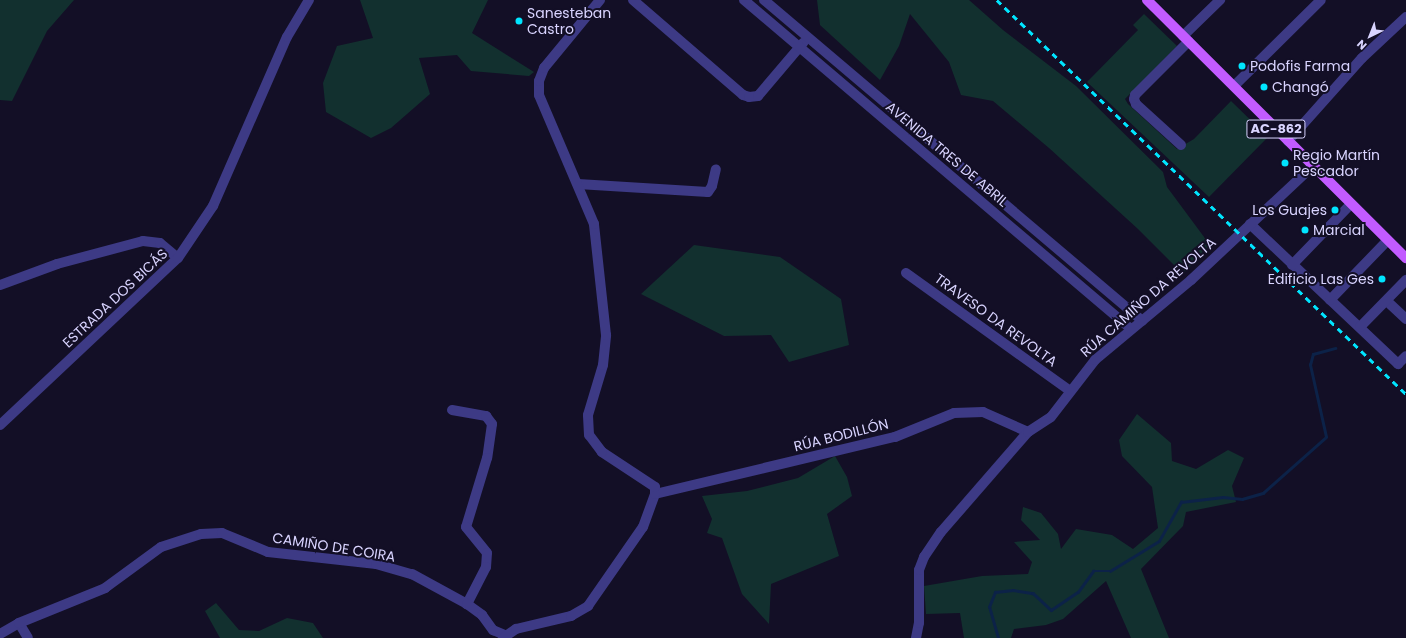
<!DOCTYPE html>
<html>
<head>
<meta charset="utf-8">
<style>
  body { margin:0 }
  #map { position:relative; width:1406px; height:638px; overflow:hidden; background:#130f26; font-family:Poppins,sans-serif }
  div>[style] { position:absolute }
  .green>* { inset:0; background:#12302f }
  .stream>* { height:2.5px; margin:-1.25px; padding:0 1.25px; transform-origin:1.25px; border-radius:1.25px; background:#0c2248 }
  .minor>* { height:10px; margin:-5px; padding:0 5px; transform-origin:5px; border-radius:5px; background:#3d3a85 }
  .major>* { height:10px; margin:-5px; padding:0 5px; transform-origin:5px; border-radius:5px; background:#c25bff }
  .rail>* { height:2.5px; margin-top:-1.25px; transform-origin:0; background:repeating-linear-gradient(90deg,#00e5ff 0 6px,transparent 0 11px) }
  .dots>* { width:11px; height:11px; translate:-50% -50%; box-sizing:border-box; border:2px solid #130f26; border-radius:50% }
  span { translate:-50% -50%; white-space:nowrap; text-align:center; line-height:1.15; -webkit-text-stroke:4px #130f26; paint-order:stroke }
  .shield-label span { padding:1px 3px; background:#130f26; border:1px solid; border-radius:3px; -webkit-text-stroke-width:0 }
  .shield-label { font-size:13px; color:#d9d4ff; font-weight:700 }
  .poi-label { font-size:14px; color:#d9d4ff }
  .left { translate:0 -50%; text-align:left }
  .right { translate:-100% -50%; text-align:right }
  .street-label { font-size:14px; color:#d9d4ff }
  .north { position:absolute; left:1350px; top:16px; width:40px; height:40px; -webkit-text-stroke:3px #130f26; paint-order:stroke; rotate:223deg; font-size:11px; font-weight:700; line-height:16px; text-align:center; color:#d9d4ff }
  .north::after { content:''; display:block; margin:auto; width:14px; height:18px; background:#d9d4ff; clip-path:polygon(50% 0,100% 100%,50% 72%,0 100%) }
</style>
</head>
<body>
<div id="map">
  <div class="green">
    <div style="clip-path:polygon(0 0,74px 0,47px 31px,12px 101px,0 100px)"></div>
    <div style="clip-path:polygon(360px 0,488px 0,472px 33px,534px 72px,529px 76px,471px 71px,457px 55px,419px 58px,430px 94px,391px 128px,371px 138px,326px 112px,323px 83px,337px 46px,373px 38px)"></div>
    <div style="clip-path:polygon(817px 0,969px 0,1003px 30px,1076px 86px,1163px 172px,1167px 187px,1210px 245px,1183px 274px,1138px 229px,1049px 148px,993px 101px,961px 95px,949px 62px,910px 14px,899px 46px,880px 80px,820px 25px)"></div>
    <div style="clip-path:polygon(1144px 14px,1177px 46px,1125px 99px,1128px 104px,1177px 149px,1194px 139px,1231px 101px,1268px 137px,1209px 197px,1087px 82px,1138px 30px,1133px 25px)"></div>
    <div style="clip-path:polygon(694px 245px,780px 257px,841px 299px,849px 345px,789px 362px,771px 335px,724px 336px,641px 294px)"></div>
    <div style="clip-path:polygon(1137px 414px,1171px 443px,1172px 461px,1196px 469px,1228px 450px,1244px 458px,1232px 486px,1236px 502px,1186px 512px,1183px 526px,1141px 569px,1169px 638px,1131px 638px,1106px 581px,1063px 619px,1046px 625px,1014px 629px,1011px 638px,964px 638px,960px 613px,926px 614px,924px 586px,982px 576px,1028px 574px,1032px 562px,1014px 542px,1040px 540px,1021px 520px,1023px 507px,1041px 513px,1058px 534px,1061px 549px,1076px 529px,1112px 535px,1133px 549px,1158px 528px,1152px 487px,1122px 456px,1119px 440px)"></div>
    <div style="clip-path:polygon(835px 456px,847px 477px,852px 496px,827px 514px,839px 556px,771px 584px,769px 624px,742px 594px,722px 538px,707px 533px,712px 519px,702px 496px,747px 491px,798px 478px)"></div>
    <div style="clip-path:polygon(216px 603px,239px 630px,259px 631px,287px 618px,313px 623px,323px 638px,220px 638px,205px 611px)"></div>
  </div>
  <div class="stream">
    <div style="left:998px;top:638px;width:32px;rotate:-106deg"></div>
    <div style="left:989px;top:607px;width:16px;rotate:-68deg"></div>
    <div style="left:995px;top:592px;width:18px;rotate:-6deg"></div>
    <div style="left:1013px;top:590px;width:20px;rotate:9deg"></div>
    <div style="left:1033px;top:593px;width:25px;rotate:43deg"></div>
    <div style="left:1051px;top:610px;width:32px;rotate:-34deg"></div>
    <div style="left:1078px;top:592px;width:26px;rotate:-54deg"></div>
    <div style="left:1093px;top:571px;width:17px"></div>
    <div style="left:1110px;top:571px;width:57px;rotate:-31.5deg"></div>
    <div style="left:1159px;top:541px;width:45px;rotate:-60.6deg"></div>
    <div style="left:1181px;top:502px;width:42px;rotate:-6.8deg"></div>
    <div style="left:1223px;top:497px;width:19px;rotate:6deg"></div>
    <div style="left:1242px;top:499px;width:22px;rotate:-16deg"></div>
    <div style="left:1263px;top:493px;width:84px;rotate:-41.6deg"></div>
    <div style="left:1326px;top:437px;width:74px;rotate:-102.5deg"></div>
    <div style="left:1310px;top:365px;width:11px;rotate:-75deg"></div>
    <div style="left:1313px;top:354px;width:23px;rotate:-15deg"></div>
  </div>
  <div class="minor">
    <div style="left:633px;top:0;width:145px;rotate:40.8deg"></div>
    <div style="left:743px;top:95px;width:6px;rotate:18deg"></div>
    <div style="left:749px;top:97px;width:9px;rotate:-6deg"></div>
    <div style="left:758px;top:96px;width:70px;rotate:-49.7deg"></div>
    <div style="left:744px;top:0;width:508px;rotate:40.37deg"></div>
    <div style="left:764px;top:0;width:496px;rotate:40.3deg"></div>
    <div style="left:1183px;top:36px;width:52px;rotate:-44.2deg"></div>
    <div style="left:1234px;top:86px;width:122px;rotate:-44.7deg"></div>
    <div style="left:1288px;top:141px;width:111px;rotate:-48.3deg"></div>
    <div style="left:1362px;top:58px;width:60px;rotate:-43deg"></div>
    <div style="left:1181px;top:145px;width:61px;rotate:-137.7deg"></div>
    <div style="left:1136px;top:104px;width:5px;rotate:-112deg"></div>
    <div style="left:1134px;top:99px;width:4px;rotate:-76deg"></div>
    <div style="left:1135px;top:95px;width:76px;rotate:-45deg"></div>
    <div style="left:578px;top:184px;width:130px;rotate:3.5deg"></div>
    <div style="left:708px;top:192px;width:7px;rotate:-56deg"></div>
    <div style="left:712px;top:186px;width:17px;rotate:-77deg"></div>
    <div style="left:1250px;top:224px;width:204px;rotate:43.4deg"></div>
    <div style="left:1398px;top:364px;width:11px;rotate:-45deg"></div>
    <div style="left:1292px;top:265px;width:85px;rotate:-46deg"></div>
    <div style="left:906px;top:273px;width:201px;rotate:35.7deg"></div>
    <div style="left:0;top:285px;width:61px;rotate:-20.2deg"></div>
    <div style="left:57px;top:264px;width:89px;rotate:-15deg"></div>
    <div style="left:143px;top:241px;width:17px;rotate:7deg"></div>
    <div style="left:160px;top:243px;width:23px;rotate:40deg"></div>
    <div style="left:1330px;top:300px;width:83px;rotate:-46deg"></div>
    <div style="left:1390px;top:304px;width:22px;rotate:43deg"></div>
    <div style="left:1360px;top:327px;width:66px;rotate:-45.6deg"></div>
    <div style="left:452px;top:410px;width:35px;rotate:10deg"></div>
    <div style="left:486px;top:416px;width:10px;rotate:53deg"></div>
    <div style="left:492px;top:424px;width:34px;rotate:98deg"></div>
    <div style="left:487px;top:458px;width:72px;rotate:106.9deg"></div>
    <div style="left:466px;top:527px;width:33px;rotate:51deg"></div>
    <div style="left:487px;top:553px;width:14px;rotate:94deg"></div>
    <div style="left:486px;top:567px;width:42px;rotate:117.2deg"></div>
    <div style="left:0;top:425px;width:244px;rotate:-43.2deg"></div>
    <div style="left:178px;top:258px;width:63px;rotate:-56.1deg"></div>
    <div style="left:213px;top:206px;width:184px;rotate:-66.4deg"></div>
    <div style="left:287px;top:37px;width:43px;rotate:-59.3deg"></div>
    <div style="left:655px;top:494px;width:247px;rotate:-13.4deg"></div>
    <div style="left:895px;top:437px;width:64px;rotate:-22.1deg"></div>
    <div style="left:954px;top:413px;width:29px;rotate:-2deg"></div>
    <div style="left:983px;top:412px;width:49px;rotate:24deg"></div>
    <div style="left:19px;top:623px;width:17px;rotate:59deg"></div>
    <div style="left:0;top:634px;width:22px;rotate:-30deg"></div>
    <div style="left:19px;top:623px;width:93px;rotate:-22.1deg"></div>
    <div style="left:105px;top:588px;width:69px;rotate:-36.2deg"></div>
    <div style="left:161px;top:547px;width:42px;rotate:-18deg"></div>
    <div style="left:201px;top:534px;width:21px;rotate:-3deg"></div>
    <div style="left:222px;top:533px;width:50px;rotate:22.4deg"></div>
    <div style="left:268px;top:552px;width:109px;rotate:6.3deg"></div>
    <div style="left:376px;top:564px;width:37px;rotate:16deg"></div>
    <div style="left:412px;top:574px;width:63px;rotate:28.6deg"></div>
    <div style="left:467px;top:604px;width:19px;rotate:36deg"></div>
    <div style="left:482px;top:615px;width:19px;rotate:54deg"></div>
    <div style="left:493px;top:630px;width:13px;rotate:23deg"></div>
    <div style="left:503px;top:638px;width:16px;rotate:-35deg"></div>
    <div style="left:516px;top:629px;width:57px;rotate:-13.3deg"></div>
    <div style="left:571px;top:616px;width:20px;rotate:-30deg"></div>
    <div style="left:588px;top:606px;width:96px;rotate:-55.2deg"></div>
    <div style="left:643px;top:527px;width:35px;rotate:-70deg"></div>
    <div style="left:655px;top:494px;width:7px;rotate:-90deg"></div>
    <div style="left:655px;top:487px;width:64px;rotate:-146.6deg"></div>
    <div style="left:602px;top:452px;width:21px;rotate:-127deg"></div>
    <div style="left:589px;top:435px;width:20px;rotate:-93deg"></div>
    <div style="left:588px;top:415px;width:52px;rotate:-73.3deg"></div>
    <div style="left:603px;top:365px;width:30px;rotate:-84deg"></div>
    <div style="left:606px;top:335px;width:112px;rotate:-96.2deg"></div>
    <div style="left:594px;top:224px;width:140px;rotate:-113.1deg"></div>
    <div style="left:539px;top:95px;width:14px;rotate:-90deg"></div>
    <div style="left:539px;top:81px;width:14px;rotate:-69deg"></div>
    <div style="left:544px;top:68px;width:88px;rotate:-50.5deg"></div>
    <div style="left:916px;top:638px;width:15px;rotate:-79deg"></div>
    <div style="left:919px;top:623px;width:53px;rotate:-90deg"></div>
    <div style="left:919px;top:570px;width:14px;rotate:-69deg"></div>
    <div style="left:924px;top:557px;width:30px;rotate:-56deg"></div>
    <div style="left:941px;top:532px;width:133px;rotate:-49deg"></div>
    <div style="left:1028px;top:432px;width:27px;rotate:-33deg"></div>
    <div style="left:1051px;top:417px;width:72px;rotate:-52.3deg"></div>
    <div style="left:1095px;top:360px;width:125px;rotate:-39.8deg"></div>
    <div style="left:1191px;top:280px;width:167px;rotate:-43.1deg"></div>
  </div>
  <div class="major">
    <div style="left:1147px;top:0;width:366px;rotate:44.9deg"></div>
  </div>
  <div class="rail">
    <div style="left:997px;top:0;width:568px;rotate:43.93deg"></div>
  </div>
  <div class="dots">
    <div style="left:519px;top:21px;background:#00e5ff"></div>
    <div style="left:1242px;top:66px;background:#00e5ff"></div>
    <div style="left:1264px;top:87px;background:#00e5ff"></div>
    <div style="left:1285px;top:163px;background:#00e5ff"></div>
    <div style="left:1335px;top:210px;background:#00e5ff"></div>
    <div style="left:1305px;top:230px;background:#00e5ff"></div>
    <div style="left:1382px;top:279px;background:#00e5ff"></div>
  </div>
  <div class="shield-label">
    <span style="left:1276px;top:129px">AC-862</span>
  </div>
  <div class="poi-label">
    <span class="left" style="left:527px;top:21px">Sanesteban<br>Castro</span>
    <span class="left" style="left:1250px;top:66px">Podofis Farma</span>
    <span class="left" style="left:1272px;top:87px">Changó</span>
    <span class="left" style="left:1293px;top:163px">Regio Martín<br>Pescador</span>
    <span class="right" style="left:1327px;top:210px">Los Guajes</span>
    <span class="left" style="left:1313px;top:230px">Marcial</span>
    <span class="right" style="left:1374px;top:279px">Edificio Las Ges</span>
  </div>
  <div class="street-label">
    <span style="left:947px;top:154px;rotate:40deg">AVENIDA TRES DE ABRIL</span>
    <span style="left:1148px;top:297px;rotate:-41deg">RÚA CAMIÑO DA REVOLTA</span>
    <span style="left:115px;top:298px;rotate:-43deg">ESTRADA DOS BICÁS</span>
    <span style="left:996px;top:320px;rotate:36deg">TRAVESO DA REVOLTA</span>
    <span style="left:841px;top:435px;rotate:-14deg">RÚA BODILLÓN</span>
    <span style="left:334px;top:547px;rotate:9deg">CAMIÑO DE COIRA</span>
  </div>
  <div class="north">N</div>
</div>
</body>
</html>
